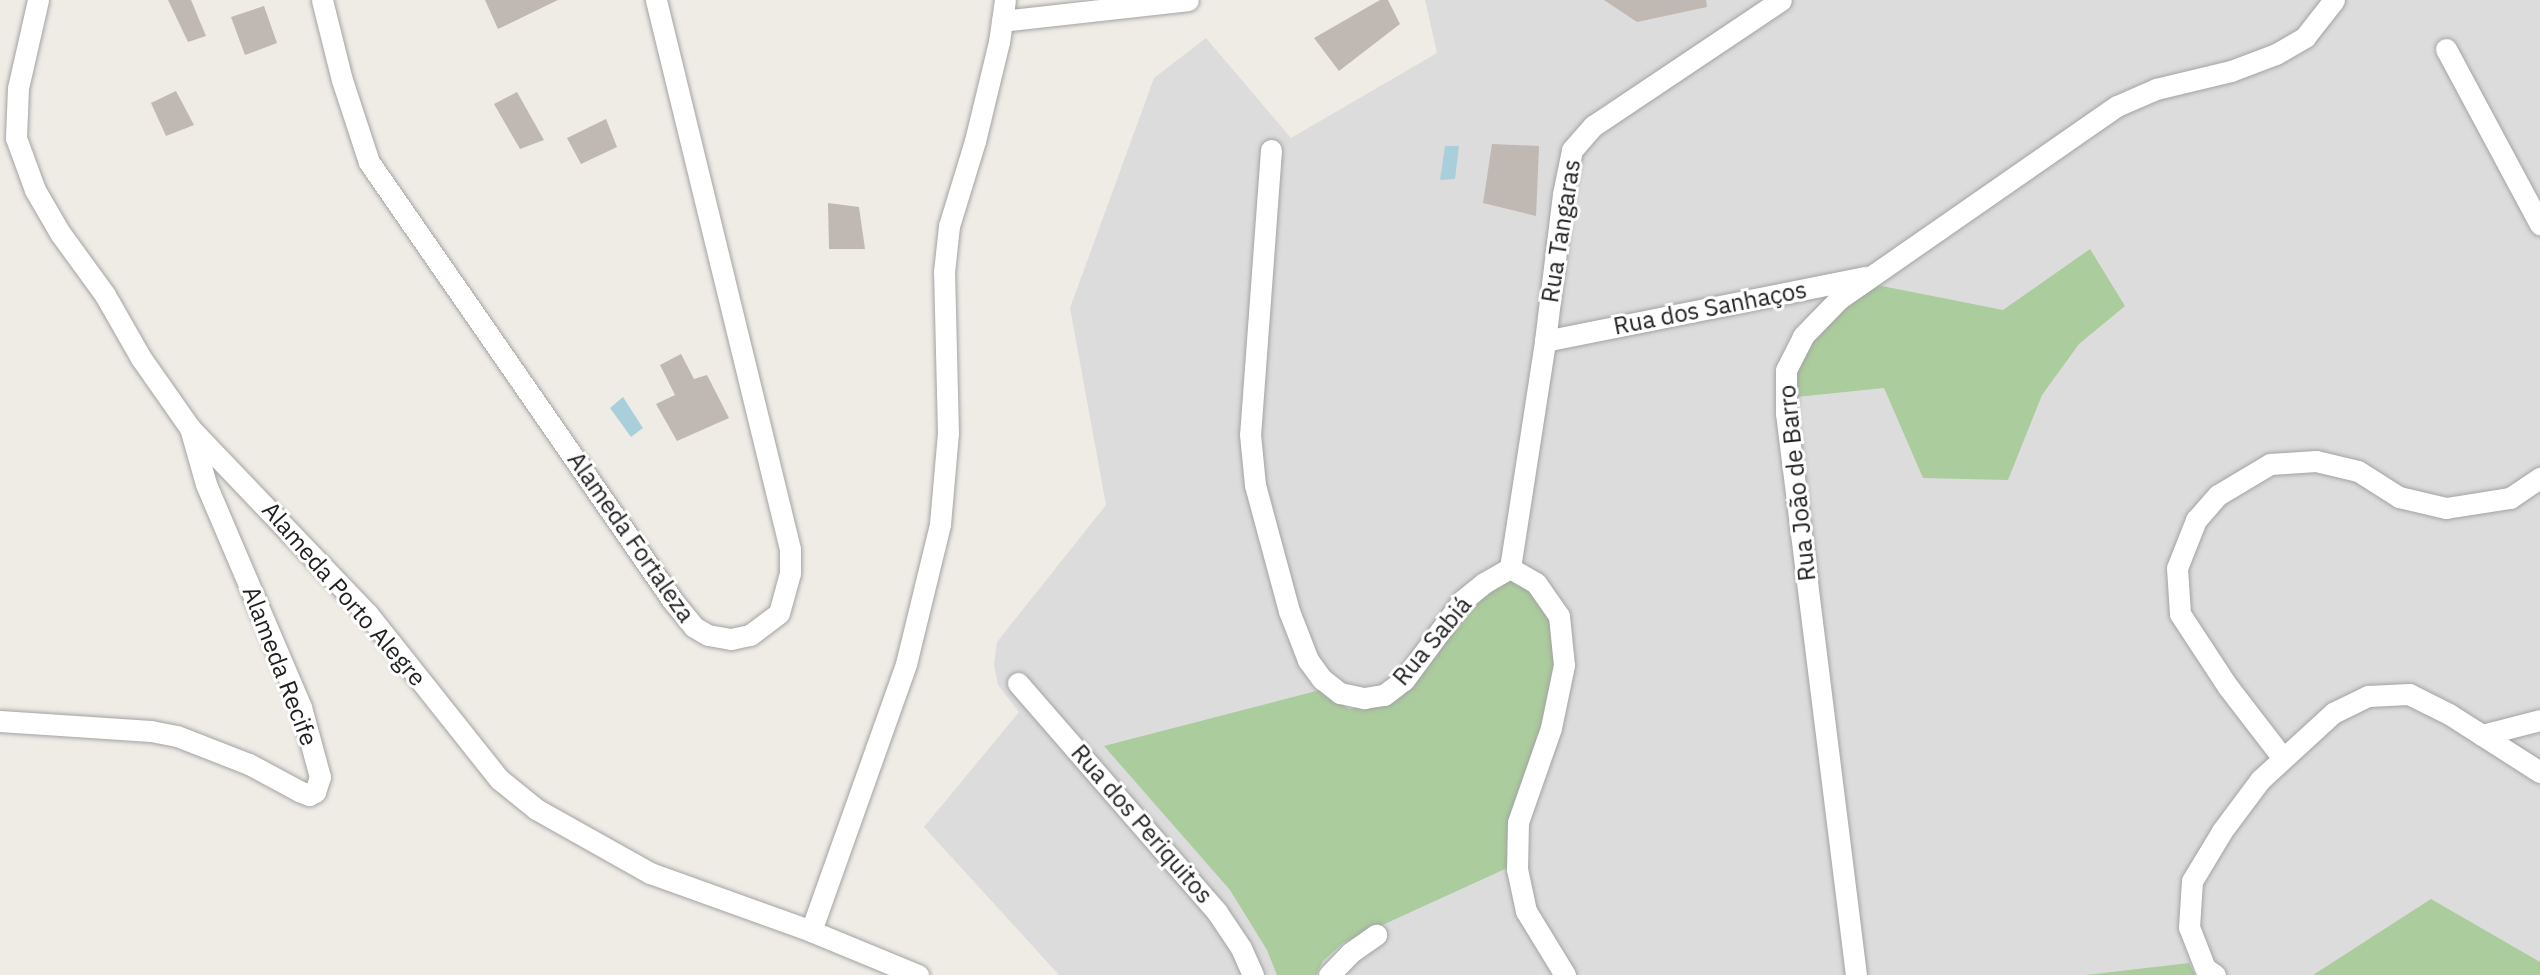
<!DOCTYPE html>
<html>
<head>
<meta charset="utf-8">
<style>
  body { margin:0 }
  #map { position:relative; width:2540px; height:975px; overflow:hidden; background:#efece6; font-family:"IBM Plex Sans",sans-serif }
  div>[style] { position:absolute }
  .residential>* { inset:0; background:#dddcdc }
  .forest>* { inset:0; background:#abcc9d }
  .water>* { inset:0; background:#a9d0da }
  .building>* { inset:0; background:#c0b8b2 }
  .roads { filter:drop-shadow(0 0 2px #a3a3a3) drop-shadow(0 0 2px #a3a3a3) }
  .minor>* { height:21px; margin:-10.5px; padding:0 10.5px; transform-origin:10.5px; border-radius:10.5px; background:#fff }
  span { translate:-50% -50%; white-space:nowrap; text-align:center; line-height:1.15; -webkit-text-stroke:6px #fff; paint-order:stroke }
  .street-label { font-size:24px; color:#1f1f1f }
</style>
</head>
<body>
<div id="map">
  <div class="residential">
    <div style="clip-path:polygon(1425px 0,2540px 0,2540px 975px,1059px 975px,924px 827px,1019px 712px,998px 685px,994px 665px,997px 642px,1106px 505px,1070px 308px,1154px 78px,1206px 38px,1291px 138px,1437px 53px)"></div>
  </div>
  <div class="forest">
    <div style="clip-path:polygon(2090px 249px,2125px 306px,2079px 344px,2042px 395px,2008px 480px,1923px 478px,1884px 388px,1796px 397px,1794px 371px,1809px 341px,1844px 307px,1877px 285px,2003px 310px)"></div>
    <div style="clip-path:polygon(1517px 576px,1553px 620px,1558px 665px,1516px 864px,1343px 943px,1323px 961px,1316px 975px,1277px 975px,1267px 950px,1230px 890px,1104px 746px,1320px 690px,1349px 709px,1380px 706px,1407px 686px,1468px 605px,1487px 588px)"></div>
    <div style="clip-path:polygon(2431px 899px,2540px 962px,2540px 975px,2313px 975px)"></div>
    <div style="clip-path:polygon(2189px 963px,2195px 975px,2086px 975px)"></div>
  </div>
  <div class="water">
    <div style="clip-path:polygon(1445px 146px,1459px 146px,1455px 179px,1440px 180px)"></div>
    <div style="clip-path:polygon(623px 397px,643px 428px,631px 437px,610px 408px)"></div>
  </div>
  <div class="building">
    <div style="clip-path:polygon(168px 0,191px 0,206px 36px,188px 42px)"></div>
    <div style="clip-path:polygon(485px 0,558px 0,498px 29px)"></div>
    <div style="clip-path:polygon(1380px 0,1388px 0,1400px 24px,1339px 71px,1314px 38px)"></div>
    <div style="clip-path:polygon(1604px 0,1706px 0,1707px 7px,1637px 22px)"></div>
    <div style="clip-path:polygon(264px 6px,277px 43px,245px 55px,231px 17px)"></div>
    <div style="clip-path:polygon(176px 91px,194px 125px,166px 136px,151px 103px)"></div>
    <div style="clip-path:polygon(517px 92px,544px 140px,520px 149px,494px 104px)"></div>
    <div style="clip-path:polygon(606px 119px,617px 147px,581px 164px,567px 138px)"></div>
    <div style="clip-path:polygon(1492px 144px,1539px 146px,1536px 216px,1483px 203px)"></div>
    <div style="clip-path:polygon(828px 203px,859px 207px,865px 249px,829px 249px)"></div>
    <div style="clip-path:polygon(681px 354px,694px 379px,707px 375px,729px 418px,677px 441px,656px 404px,675px 395px,660px 365px)"></div>
  </div>
  <div class="roads">
    <div class="minor">
      <div style="left:38px;top:0;width:90px;rotate:102.8deg"></div>
      <div style="left:18px;top:88px;width:50px;rotate:92.3deg"></div>
      <div style="left:16px;top:138px;width:55px;rotate:69.9deg"></div>
      <div style="left:35px;top:190px;width:50px;rotate:59.8deg"></div>
      <div style="left:60px;top:233px;width:77px;rotate:54deg"></div>
      <div style="left:105px;top:295px;width:73px;rotate:60.3deg"></div>
      <div style="left:141px;top:358px;width:85px;rotate:55deg"></div>
      <div style="left:190px;top:428px;width:256px;rotate:46.3deg"></div>
      <div style="left:367px;top:613px;width:212px;rotate:51.5deg"></div>
      <div style="left:499px;top:779px;width:48px;rotate:39deg"></div>
      <div style="left:536px;top:809px;width:131px;rotate:29.3deg"></div>
      <div style="left:650px;top:873px;width:171px;rotate:19.8deg"></div>
      <div style="left:811px;top:931px;width:116px;rotate:22.4deg"></div>
      <div style="left:322px;top:0;width:82px;rotate:76deg"></div>
      <div style="left:342px;top:80px;width:86px;rotate:71.8deg"></div>
      <div style="left:369px;top:162px;width:534px;rotate:55.3deg"></div>
      <div style="left:673px;top:601px;width:33px;rotate:51deg"></div>
      <div style="left:694px;top:627px;width:16px;rotate:30deg"></div>
      <div style="left:708px;top:635px;width:23px;rotate:10deg"></div>
      <div style="left:731px;top:639px;width:19px;rotate:-12deg"></div>
      <div style="left:750px;top:635px;width:36px;rotate:-37deg"></div>
      <div style="left:779px;top:613px;width:41px;rotate:-74.6deg"></div>
      <div style="left:790px;top:573px;width:24px;rotate:-90deg"></div>
      <div style="left:790px;top:549px;width:565px;rotate:-103.72deg"></div>
      <div style="left:1002px;top:21px;width:187px;rotate:-6.4deg"></div>
      <div style="left:2446px;top:49px;width:199px;rotate:61.8deg"></div>
      <div style="left:1271px;top:150px;width:285px;rotate:94.2deg"></div>
      <div style="left:1250px;top:434px;width:51px;rotate:84.4deg"></div>
      <div style="left:1255px;top:485px;width:131px;rotate:74.9deg"></div>
      <div style="left:1289px;top:611px;width:53px;rotate:68.8deg"></div>
      <div style="left:1308px;top:660px;width:24px;rotate:54deg"></div>
      <div style="left:1322px;top:679px;width:23px;rotate:38deg"></div>
      <div style="left:1340px;top:693px;width:25px;rotate:12deg"></div>
      <div style="left:1364px;top:698px;width:20px;rotate:-9deg"></div>
      <div style="left:1384px;top:695px;width:25px;rotate:-37deg"></div>
      <div style="left:1404px;top:680px;width:99px;rotate:-53.6deg"></div>
      <div style="left:1463px;top:600px;width:27px;rotate:-39deg"></div>
      <div style="left:1484px;top:583px;width:30px;rotate:-30deg"></div>
      <div style="left:1510px;top:568px;width:30px;rotate:30deg"></div>
      <div style="left:1536px;top:583px;width:40px;rotate:55.1deg"></div>
      <div style="left:1559px;top:616px;width:49px;rotate:84.2deg"></div>
      <div style="left:1564px;top:665px;width:64px;rotate:101.7deg"></div>
      <div style="left:1551px;top:728px;width:100px;rotate:109.3deg"></div>
      <div style="left:1518px;top:822px;width:47px;rotate:91.2deg"></div>
      <div style="left:1517px;top:869px;width:43px;rotate:77.9deg"></div>
      <div style="left:1526px;top:911px;width:75px;rotate:58.6deg"></div>
      <div style="left:1545px;top:341px;width:327px;rotate:-11.3deg"></div>
      <div style="left:1510px;top:568px;width:230px;rotate:-81.2deg"></div>
      <div style="left:1545px;top:341px;width:148px;rotate:-83deg"></div>
      <div style="left:1563px;top:194px;width:45px;rotate:-78.4deg"></div>
      <div style="left:1572px;top:150px;width:32px;rotate:-49deg"></div>
      <div style="left:1593px;top:126px;width:226px;rotate:-33.8deg"></div>
      <div style="left:1018px;top:683px;width:303px;rotate:49deg"></div>
      <div style="left:1217px;top:912px;width:43px;rotate:56.3deg"></div>
      <div style="left:1241px;top:948px;width:30px;rotate:66deg"></div>
      <div style="left:0;top:721px;width:151px;rotate:3.8deg"></div>
      <div style="left:151px;top:731px;width:26px;rotate:11deg"></div>
      <div style="left:177px;top:736px;width:77px;rotate:21.3deg"></div>
      <div style="left:249px;top:764px;width:57px;rotate:28.4deg"></div>
      <div style="left:299px;top:791px;width:11px;rotate:22deg"></div>
      <div style="left:309px;top:795px;width:7px;rotate:-27deg"></div>
      <div style="left:315px;top:792px;width:16px;rotate:-72deg"></div>
      <div style="left:320px;top:777px;width:73px;rotate:-105.2deg"></div>
      <div style="left:301px;top:707px;width:242px;rotate:-113.1deg"></div>
      <div style="left:206px;top:484px;width:58px;rotate:-105.9deg"></div>
      <div style="left:2482px;top:735px;width:60px;rotate:-14.5deg"></div>
      <div style="left:2282px;top:757px;width:88px;rotate:-127.6deg"></div>
      <div style="left:2228px;top:687px;width:87px;rotate:-123.3deg"></div>
      <div style="left:2180px;top:614px;width:46px;rotate:-93.7deg"></div>
      <div style="left:2177px;top:568px;width:52px;rotate:-68.4deg"></div>
      <div style="left:2196px;top:520px;width:33px;rotate:-49deg"></div>
      <div style="left:2218px;top:495px;width:61px;rotate:-30.8deg"></div>
      <div style="left:2270px;top:464px;width:46px;rotate:-3.7deg"></div>
      <div style="left:2316px;top:461px;width:43px;rotate:13.4deg"></div>
      <div style="left:2358px;top:471px;width:49px;rotate:32.4deg"></div>
      <div style="left:2399px;top:497px;width:48px;rotate:13.2deg"></div>
      <div style="left:2446px;top:508px;width:65px;rotate:-8.9deg"></div>
      <div style="left:2510px;top:498px;width:36px;rotate:-34deg"></div>
      <div style="left:811px;top:931px;width:283px;rotate:-70.4deg"></div>
      <div style="left:906px;top:664px;width:144px;rotate:-76.3deg"></div>
      <div style="left:940px;top:524px;width:91px;rotate:-85deg"></div>
      <div style="left:948px;top:433px;width:161px;rotate:-91.4deg"></div>
      <div style="left:944px;top:272px;width:46px;rotate:-83.8deg"></div>
      <div style="left:949px;top:226px;width:89px;rotate:-73deg"></div>
      <div style="left:975px;top:141px;width:102px;rotate:-76.4deg"></div>
      <div style="left:999px;top:42px;width:42px;rotate:-81.9deg"></div>
      <div style="left:1329px;top:975px;width:30px;rotate:-46deg"></div>
      <div style="left:1350px;top:953px;width:32px;rotate:-35deg"></div>
      <div style="left:1856px;top:975px;width:566px;rotate:-97.1deg"></div>
      <div style="left:1786px;top:413px;width:43px;rotate:-90deg"></div>
      <div style="left:1786px;top:370px;width:38px;rotate:-63deg"></div>
      <div style="left:1803px;top:336px;width:52px;rotate:-45.8deg"></div>
      <div style="left:1839px;top:299px;width:338px;rotate:-34.8deg"></div>
      <div style="left:2117px;top:106px;width:43px;rotate:-23.6deg"></div>
      <div style="left:2156px;top:89px;width:77px;rotate:-13.5deg"></div>
      <div style="left:2231px;top:71px;width:48px;rotate:-20.7deg"></div>
      <div style="left:2276px;top:54px;width:34px;rotate:-30deg"></div>
      <div style="left:2305px;top:37px;width:47px;rotate:-51.9deg"></div>
      <div style="left:2215px;top:975px;width:12px;rotate:-145deg"></div>
      <div style="left:2205px;top:968px;width:44px;rotate:-111.3deg"></div>
      <div style="left:2189px;top:927px;width:46px;rotate:-86.3deg"></div>
      <div style="left:2192px;top:881px;width:58px;rotate:-59deg"></div>
      <div style="left:2222px;top:831px;width:64px;rotate:-53.3deg"></div>
      <div style="left:2260px;top:780px;width:99px;rotate:-42.5deg"></div>
      <div style="left:2333px;top:713px;width:39px;rotate:-26deg"></div>
      <div style="left:2368px;top:696px;width:41px;rotate:-2.8deg"></div>
      <div style="left:2409px;top:694px;width:45px;rotate:26.6deg"></div>
      <div style="left:2449px;top:714px;width:108px;rotate:32.5deg"></div>
    </div>
  </div>
  <div class="street-label">
    <span style="left:1561px;top:231px;rotate:-81deg">Rua Tangaras</span>
    <span style="left:1710px;top:308px;rotate:-11deg">Rua dos Sanhaços</span>
    <span style="left:1797px;top:483px;rotate:-96deg">Rua João de Barro</span>
    <span style="left:631px;top:537px;rotate:55deg">Alameda Fortaleza</span>
    <span style="left:344px;top:594px;rotate:49deg">Alameda Porto Alegre</span>
    <span style="left:1432px;top:641px;rotate:-50deg">Rua Sabiá</span>
    <span style="left:280px;top:666px;rotate:69deg">Alameda Recife</span>
    <span style="left:1142px;top:824px;rotate:49deg">Rua dos Periquitos</span>
  </div>
</div>
</body>
</html>
